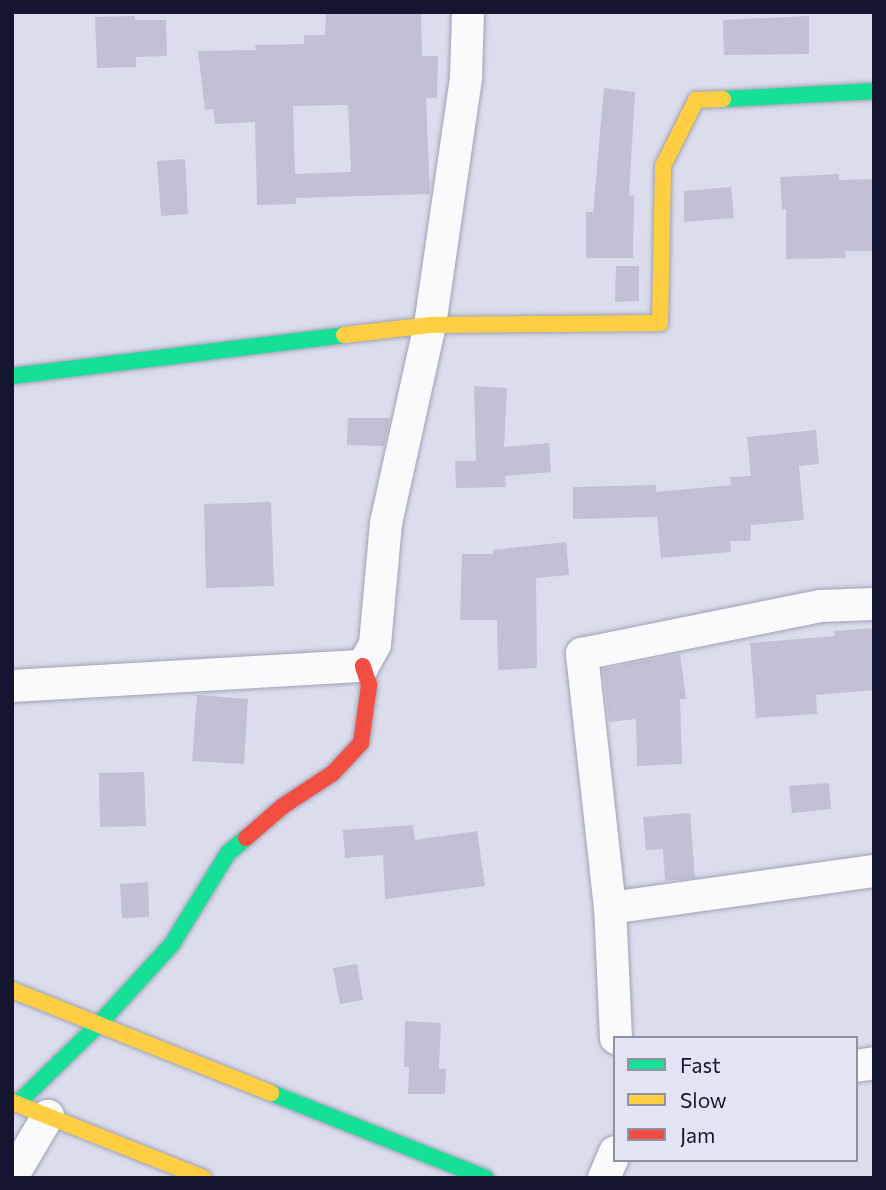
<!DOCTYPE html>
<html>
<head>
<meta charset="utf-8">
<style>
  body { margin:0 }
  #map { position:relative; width:886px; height:1190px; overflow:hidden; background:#dbddec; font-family:Commissioner,sans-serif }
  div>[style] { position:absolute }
  .building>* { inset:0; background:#c3bfd4 }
  .roads { filter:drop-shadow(0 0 2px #a0a2b5) drop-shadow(0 0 2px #a0a2b5) }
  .street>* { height:32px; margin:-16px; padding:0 16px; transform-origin:16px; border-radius:16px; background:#fafafc }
  .fast>* { height:16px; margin:-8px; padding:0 8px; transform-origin:8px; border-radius:8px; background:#16e098 }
  .slow>* { height:16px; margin:-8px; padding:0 8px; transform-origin:8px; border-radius:8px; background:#ffcf43 }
  .jam>* { height:16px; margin:-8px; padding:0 8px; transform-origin:8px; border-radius:8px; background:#f24e42 }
  span { translate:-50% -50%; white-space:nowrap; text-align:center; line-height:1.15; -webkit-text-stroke:6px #e3e5f4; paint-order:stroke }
  .frame { position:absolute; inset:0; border:14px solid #13142e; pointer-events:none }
  .legend { position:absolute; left:613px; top:1036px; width:245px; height:126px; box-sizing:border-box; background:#e3e5f4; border:2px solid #9091a5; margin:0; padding:9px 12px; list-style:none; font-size:21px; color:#13142e }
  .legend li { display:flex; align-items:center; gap:14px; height:35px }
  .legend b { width:35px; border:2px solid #9091a5 }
</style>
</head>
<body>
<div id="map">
  <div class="building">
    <div style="clip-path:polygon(evenodd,326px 12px,421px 12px,422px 56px,438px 56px,437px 98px,426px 98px,430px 194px,296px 198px,296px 204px,257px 205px,255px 122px,215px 124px,213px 109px,205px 110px,198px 51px,256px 50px,255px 45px,304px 44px,304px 35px,325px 35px,326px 12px,348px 105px,351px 172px,295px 174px,293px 106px,348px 105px)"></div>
    <div style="clip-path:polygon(135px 16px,135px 20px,166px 20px,167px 56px,136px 57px,136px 67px,97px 68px,95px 17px)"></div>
    <div style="clip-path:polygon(809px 16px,809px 54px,724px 55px,723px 20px)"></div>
    <div style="clip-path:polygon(604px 88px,635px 92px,629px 196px,634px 195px,633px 258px,586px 258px,586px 212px,593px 212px)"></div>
    <div style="clip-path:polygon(185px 159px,188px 214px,161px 216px,157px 161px)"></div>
    <div style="clip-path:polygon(839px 174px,839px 180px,874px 179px,874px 251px,845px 251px,846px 258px,786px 259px,786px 209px,782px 209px,780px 177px)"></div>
    <div style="clip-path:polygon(731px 187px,734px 218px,684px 222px,684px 191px)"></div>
    <div style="clip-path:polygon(616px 266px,639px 266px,639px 301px,615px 302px)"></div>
    <div style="clip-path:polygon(474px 386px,507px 388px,504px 447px,549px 443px,551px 472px,505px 476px,506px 487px,456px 488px,455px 461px,476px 461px)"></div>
    <div style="clip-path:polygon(348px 418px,390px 418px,384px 446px,347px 445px)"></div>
    <div style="clip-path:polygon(816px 430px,819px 464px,799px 466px,804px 520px,751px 525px,750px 541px,730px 541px,731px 552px,661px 558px,657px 517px,573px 519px,573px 487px,656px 485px,656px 492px,731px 485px,730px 477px,751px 476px,747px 437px)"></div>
    <div style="clip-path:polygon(271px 502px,274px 586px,206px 588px,204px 504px)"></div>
    <div style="clip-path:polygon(566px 542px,569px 575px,536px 578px,537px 668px,498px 670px,497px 620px,460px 620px,462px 554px,493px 554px,493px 550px)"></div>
    <div style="clip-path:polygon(874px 628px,874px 690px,816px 695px,817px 714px,756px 718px,750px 643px,835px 636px,834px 631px)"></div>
    <div style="clip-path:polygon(680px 654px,686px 699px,680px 699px,682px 764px,637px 766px,636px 719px,609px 722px,603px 669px)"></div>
    <div style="clip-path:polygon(197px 695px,248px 699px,244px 764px,192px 761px)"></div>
    <div style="clip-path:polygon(144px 772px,146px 826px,100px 827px,99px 773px)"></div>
    <div style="clip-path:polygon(829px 783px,831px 809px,792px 813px,789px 786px)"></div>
    <div style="clip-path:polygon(690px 813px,695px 878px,665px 881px,663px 849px,646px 850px,643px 817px)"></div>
    <div style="clip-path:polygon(413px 825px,415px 840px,477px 831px,485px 886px,385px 899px,383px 855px,345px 858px,343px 830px)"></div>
    <div style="clip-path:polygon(148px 882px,149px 917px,122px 918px,120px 884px)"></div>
    <div style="clip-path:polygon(357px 964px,363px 1000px,340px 1004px,333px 968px)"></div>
    <div style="clip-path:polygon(405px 1021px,441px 1023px,439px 1069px,446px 1069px,445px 1094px,408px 1094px,409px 1067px,404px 1067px)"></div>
  </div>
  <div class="roads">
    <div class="street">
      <div style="left:12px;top:686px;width:352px;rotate:-3.3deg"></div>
      <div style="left:363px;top:666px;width:25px;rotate:-61deg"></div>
      <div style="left:375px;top:644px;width:121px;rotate:-84.8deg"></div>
      <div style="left:386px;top:523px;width:203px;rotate:-77.5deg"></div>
      <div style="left:430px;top:325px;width:251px;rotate:-81.7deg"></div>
      <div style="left:466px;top:77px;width:65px;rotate:-88.2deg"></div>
      <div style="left:610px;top:908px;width:267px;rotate:-8deg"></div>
      <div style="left:616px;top:1038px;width:130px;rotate:-92.6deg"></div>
      <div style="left:610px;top:908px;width:256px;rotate:-96.3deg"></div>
      <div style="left:582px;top:654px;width:243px;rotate:-11.4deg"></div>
      <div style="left:820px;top:606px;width:54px;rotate:-2.1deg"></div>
      <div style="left:856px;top:1066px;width:18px;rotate:-9deg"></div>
      <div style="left:12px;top:1177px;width:71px;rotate:-59.5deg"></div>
      <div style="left:604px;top:1178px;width:28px;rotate:-67deg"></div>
    </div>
    <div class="fast">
      <div style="left:723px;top:99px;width:151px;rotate:-3deg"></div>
      <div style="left:12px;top:376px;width:335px;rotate:-7deg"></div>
      <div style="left:271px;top:1093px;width:231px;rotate:21.6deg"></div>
      <div style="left:17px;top:1104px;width:115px;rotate:-44.3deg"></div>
      <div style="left:99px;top:1024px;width:108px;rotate:-47.6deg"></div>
      <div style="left:172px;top:944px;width:107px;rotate:-58.4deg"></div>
      <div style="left:228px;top:853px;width:23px;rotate:-40deg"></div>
    </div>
    <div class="slow">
      <div style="left:344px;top:335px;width:87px;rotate:-6.6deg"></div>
      <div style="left:430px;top:325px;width:230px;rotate:-0.5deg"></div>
      <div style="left:660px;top:323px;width:157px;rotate:-88.9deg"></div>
      <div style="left:663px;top:166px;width:74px;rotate:-63.4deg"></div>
      <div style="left:696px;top:100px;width:27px;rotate:-2deg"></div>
      <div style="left:12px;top:990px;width:279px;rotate:21.7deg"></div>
      <div style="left:12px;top:1102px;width:206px;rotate:21.6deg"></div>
    </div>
    <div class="jam">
      <div style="left:246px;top:838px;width:49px;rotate:-40.9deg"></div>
      <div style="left:283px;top:806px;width:60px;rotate:-33.4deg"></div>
      <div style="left:333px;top:773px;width:41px;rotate:-47deg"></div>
      <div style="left:361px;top:743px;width:59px;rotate:-82.1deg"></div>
      <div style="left:369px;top:685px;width:20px;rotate:-108deg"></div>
    </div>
  </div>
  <div class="frame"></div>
  <ul class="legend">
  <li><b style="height:9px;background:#16e098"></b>Fast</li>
  <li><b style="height:9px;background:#ffcf43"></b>Slow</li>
  <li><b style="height:9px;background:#f24e42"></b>Jam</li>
  </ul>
</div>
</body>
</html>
